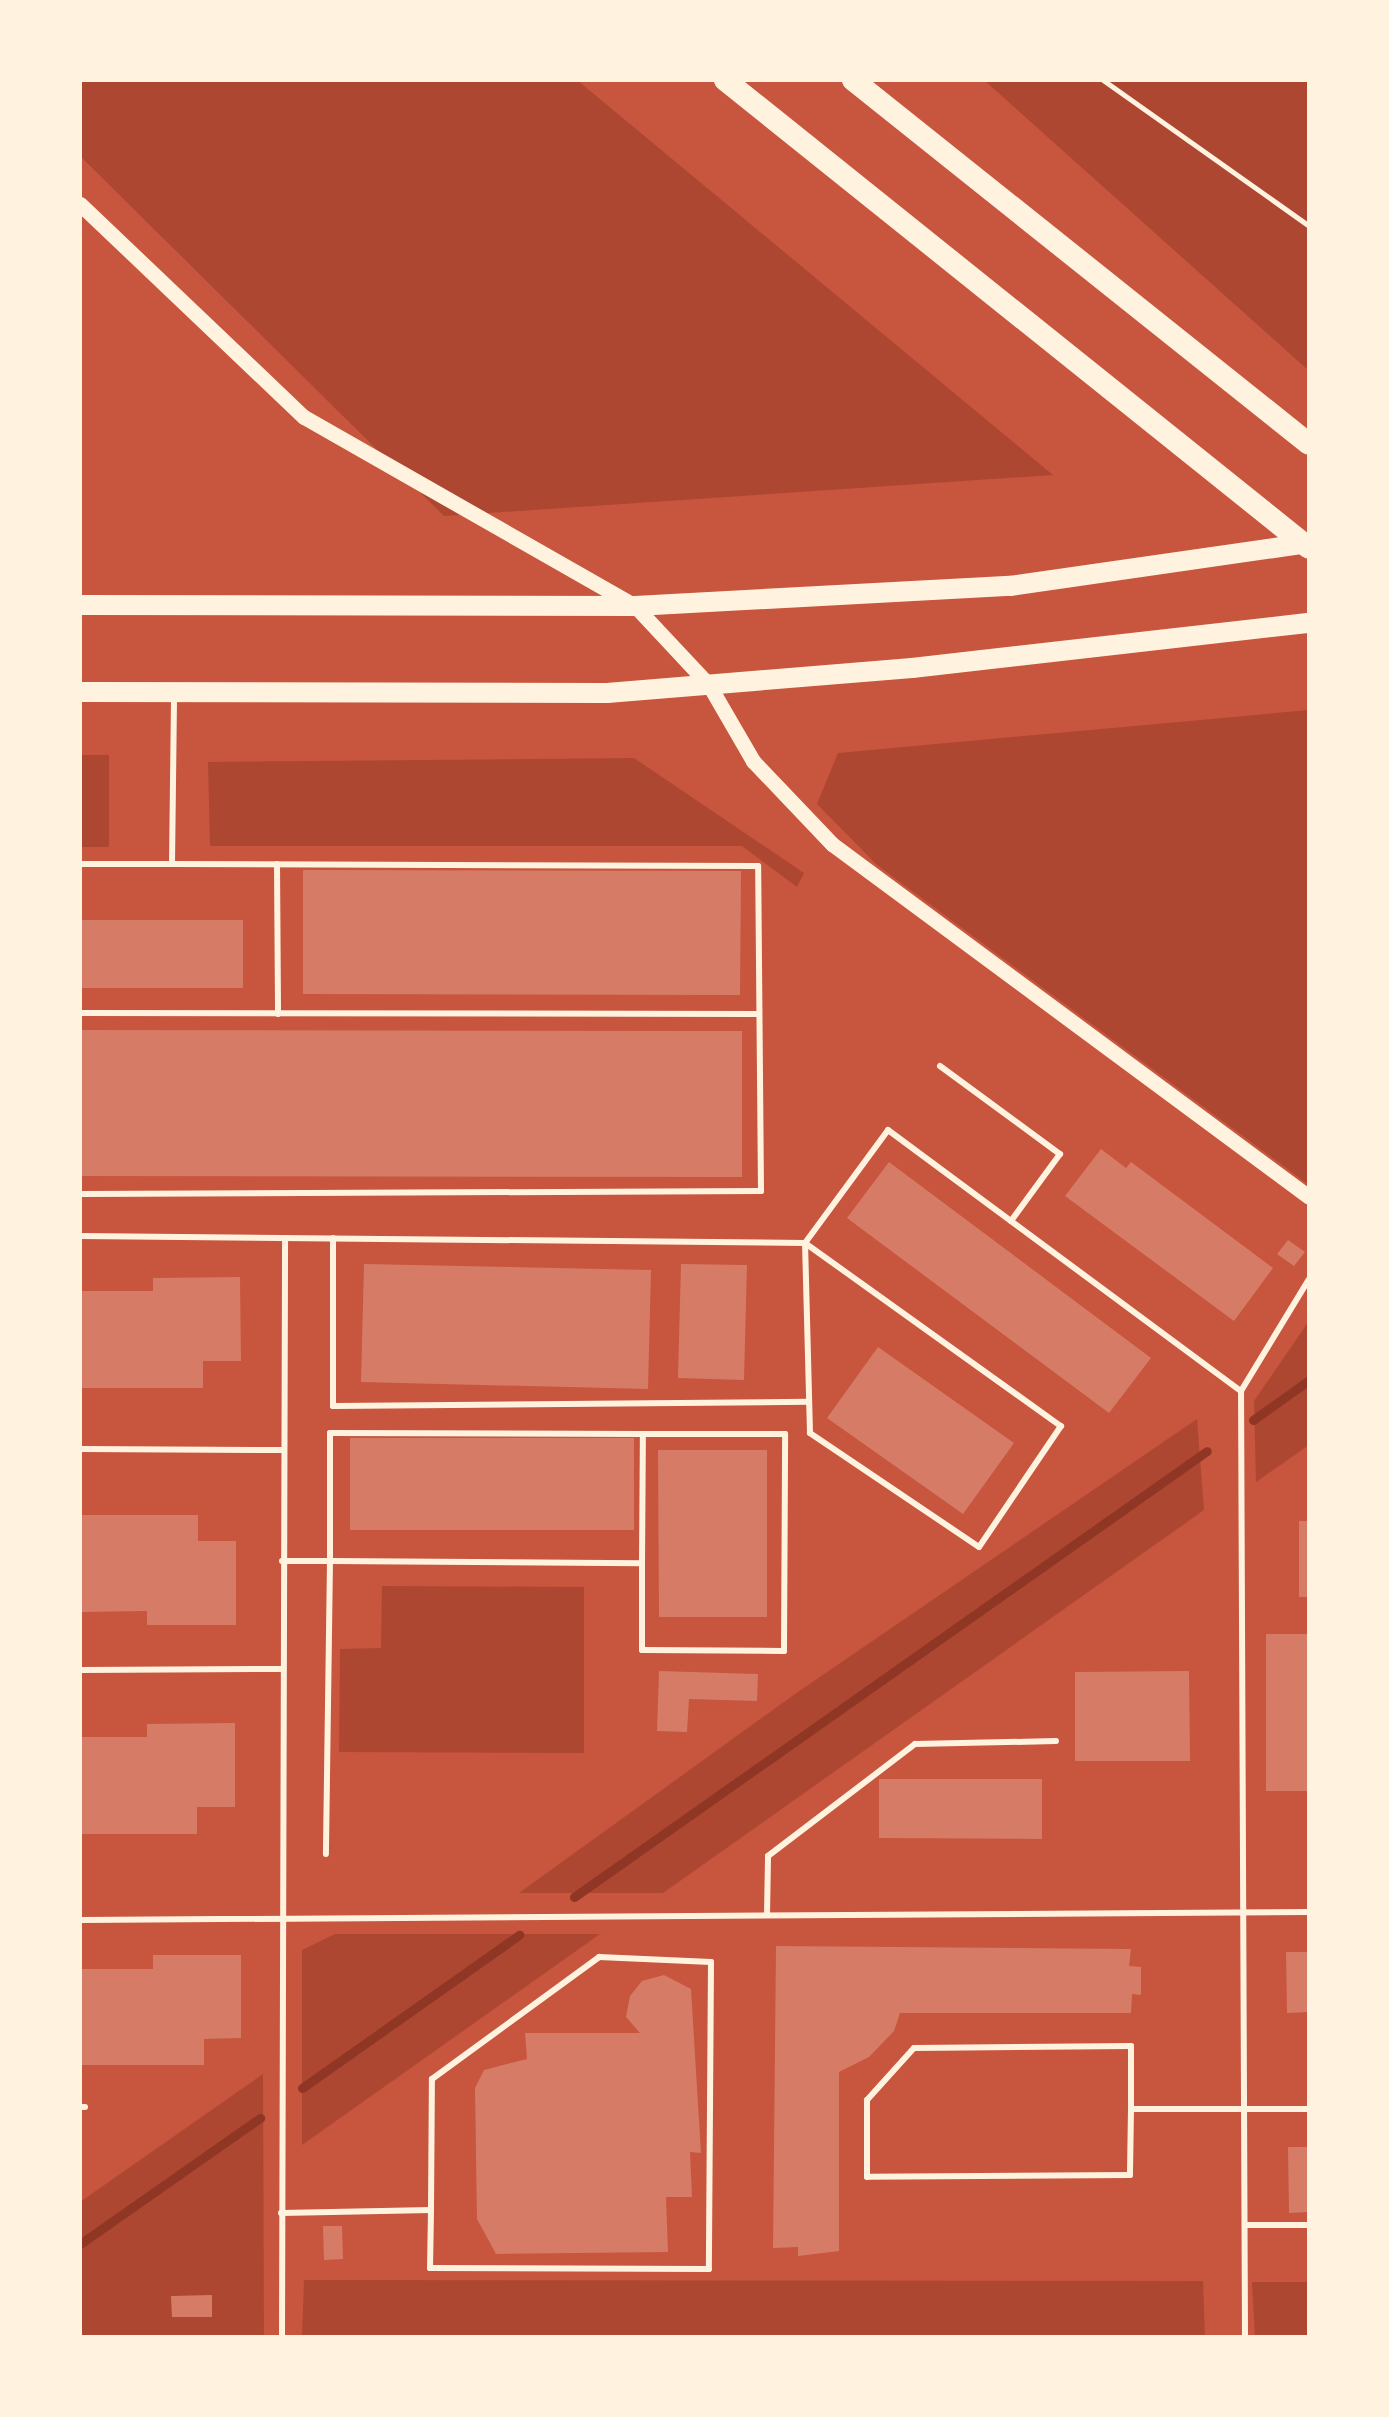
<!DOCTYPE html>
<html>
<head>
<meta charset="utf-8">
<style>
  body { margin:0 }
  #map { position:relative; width:1389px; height:2417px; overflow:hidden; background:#c8553d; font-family:Signika,sans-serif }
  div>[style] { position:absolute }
  .green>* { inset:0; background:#ae4732 }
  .stream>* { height:9px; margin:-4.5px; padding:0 4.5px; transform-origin:4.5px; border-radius:4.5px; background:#8f3625 }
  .building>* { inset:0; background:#d67c66 }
  .path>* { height:5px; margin:-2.5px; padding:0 2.5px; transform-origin:2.5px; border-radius:2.5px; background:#fff3e0 }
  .service>* { height:6px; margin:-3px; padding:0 3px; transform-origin:3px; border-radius:3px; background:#fff3e0 }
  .tertiary>* { height:15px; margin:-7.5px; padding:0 7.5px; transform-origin:7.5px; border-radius:7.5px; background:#fff3e0 }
  .primary>* { height:20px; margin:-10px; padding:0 10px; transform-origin:10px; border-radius:10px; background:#fff3e0 }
  .motorway>* { height:22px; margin:-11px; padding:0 11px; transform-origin:11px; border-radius:11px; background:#fff3e0 }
  span { translate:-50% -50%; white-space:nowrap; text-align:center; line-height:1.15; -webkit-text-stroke:8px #fff3e0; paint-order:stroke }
  .frame { position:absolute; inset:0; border:82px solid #fff3e0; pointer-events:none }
</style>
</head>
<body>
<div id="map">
  <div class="green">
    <div style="clip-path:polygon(80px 80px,577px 80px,1053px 475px,444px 516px,80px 156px)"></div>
    <div style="clip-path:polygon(984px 80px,1309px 80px,1309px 371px)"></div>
    <div style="clip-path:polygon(1309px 710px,1309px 1185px,877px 865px,817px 804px,838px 753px)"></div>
    <div style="clip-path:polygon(80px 755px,109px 755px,109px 847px,80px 847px)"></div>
    <div style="clip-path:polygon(634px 758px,804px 873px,797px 887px,742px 846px,210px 846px,208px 762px)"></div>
    <div style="clip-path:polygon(1309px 1321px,1309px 1445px,1256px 1482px,1254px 1401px)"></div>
    <div style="clip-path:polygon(1197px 1419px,1204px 1510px,663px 1893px,519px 1893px,795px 1694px)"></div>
    <div style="clip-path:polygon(382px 1586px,584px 1587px,584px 1753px,339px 1752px,340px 1649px,381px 1648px)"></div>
    <div style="clip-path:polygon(335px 1934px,600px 1934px,302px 2145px,302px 1950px)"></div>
    <div style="clip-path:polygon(263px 2074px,264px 2337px,80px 2337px,80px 2202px)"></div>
    <div style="clip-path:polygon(304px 2280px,1203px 2281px,1205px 2337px,302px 2337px)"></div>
    <div style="clip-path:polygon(1252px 2282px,1309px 2282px,1309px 2337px,1255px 2337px)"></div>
  </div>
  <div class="stream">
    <div style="left:1253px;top:1420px;width:69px;rotate:-35.5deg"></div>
    <div style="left:574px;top:1897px;width:774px;rotate:-35.17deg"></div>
    <div style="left:302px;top:2088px;width:266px;rotate:-35.2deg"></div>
    <div style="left:80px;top:2244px;width:220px;rotate:-35deg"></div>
  </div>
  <div class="building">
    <div style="clip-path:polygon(303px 870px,741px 871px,740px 995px,303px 994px)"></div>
    <div style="clip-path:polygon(80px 920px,243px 920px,243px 988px,80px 988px)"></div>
    <div style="clip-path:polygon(80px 1030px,742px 1031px,742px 1177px,80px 1176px)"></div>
    <div style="clip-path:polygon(1101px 1149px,1126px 1168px,1131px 1162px,1273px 1268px,1234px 1321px,1065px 1196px)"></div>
    <div style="clip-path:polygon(889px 1162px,1151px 1358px,1109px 1413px,847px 1218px)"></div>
    <div style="clip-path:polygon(1288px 1240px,1305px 1252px,1294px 1266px,1277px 1254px)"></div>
    <div style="clip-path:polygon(364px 1264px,651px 1270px,648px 1389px,361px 1382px)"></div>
    <div style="clip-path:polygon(681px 1264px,747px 1265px,744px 1380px,678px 1378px)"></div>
    <div style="clip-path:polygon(240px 1277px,241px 1361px,203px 1361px,203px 1388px,80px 1388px,80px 1291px,153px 1291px,153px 1278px)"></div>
    <div style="clip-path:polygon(878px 1347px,1014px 1443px,963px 1514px,827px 1418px)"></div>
    <div style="clip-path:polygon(350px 1438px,634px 1438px,634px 1530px,350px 1530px)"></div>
    <div style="clip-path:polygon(658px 1450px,767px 1450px,767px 1617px,659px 1617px)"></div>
    <div style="clip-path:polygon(80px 1515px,198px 1515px,198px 1541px,236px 1541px,236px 1625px,147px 1625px,147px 1611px,80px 1612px)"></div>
    <div style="clip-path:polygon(1299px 1521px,1309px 1521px,1309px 1597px,1299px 1597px)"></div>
    <div style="clip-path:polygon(1266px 1634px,1309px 1634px,1309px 1791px,1266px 1791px)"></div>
    <div style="clip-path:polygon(659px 1671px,758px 1674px,757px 1701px,689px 1699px,687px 1732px,657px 1731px)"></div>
    <div style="clip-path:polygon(1189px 1671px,1190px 1761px,1075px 1761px,1075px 1672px)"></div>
    <div style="clip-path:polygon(235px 1723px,235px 1807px,197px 1807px,197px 1834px,80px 1834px,80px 1737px,147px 1737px,147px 1724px)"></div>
    <div style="clip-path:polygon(879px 1779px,1042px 1779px,1042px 1839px,879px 1838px)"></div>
    <div style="clip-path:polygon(776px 1946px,1131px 1949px,1129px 1966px,1141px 1967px,1141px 1995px,1132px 1994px,1131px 2013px,900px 2013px,894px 2031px,869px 2057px,839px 2072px,839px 2251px,798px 2256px,798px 2247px,773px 2248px)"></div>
    <div style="clip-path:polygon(1286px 1952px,1309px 1952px,1309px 2012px,1287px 2013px)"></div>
    <div style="clip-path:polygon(153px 1955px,241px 1955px,241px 2038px,204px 2039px,204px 2065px,80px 2065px,80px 1969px,153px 1969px)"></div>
    <div style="clip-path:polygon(664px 1975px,691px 1989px,701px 2153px,690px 2152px,692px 2197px,666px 2197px,668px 2252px,496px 2254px,477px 2219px,475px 2088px,484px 2070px,527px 2059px,525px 2033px,640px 2033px,626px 2017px,630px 1996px,642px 1981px)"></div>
    <div style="clip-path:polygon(1288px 2147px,1309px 2147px,1309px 2212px,1289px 2213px)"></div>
    <div style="clip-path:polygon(323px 2226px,342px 2226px,343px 2259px,324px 2260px)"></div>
    <div style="clip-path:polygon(212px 2295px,212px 2317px,172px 2317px,171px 2296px)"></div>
  </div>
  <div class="path">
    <div style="left:1103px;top:80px;width:252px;rotate:35.3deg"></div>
  </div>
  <div class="service">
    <div style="left:80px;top:864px;width:92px"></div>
    <div style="left:172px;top:864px;width:170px;rotate:-89.3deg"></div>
    <div style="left:277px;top:864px;width:150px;rotate:89.6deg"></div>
    <div style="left:80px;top:1013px;width:679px;rotate:0.08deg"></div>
    <div style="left:940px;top:1066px;width:149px;rotate:36.3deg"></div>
    <div style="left:1060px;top:1154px;width:83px;rotate:126.2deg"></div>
    <div style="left:80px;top:1194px;width:681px;rotate:-0.25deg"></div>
    <div style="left:761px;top:1191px;width:325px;rotate:-90.5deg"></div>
    <div style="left:758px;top:866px;width:586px;rotate:-179.8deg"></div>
    <div style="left:80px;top:1236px;width:725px;rotate:0.55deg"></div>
    <div style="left:805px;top:1243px;width:315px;rotate:35.6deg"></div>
    <div style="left:1061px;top:1426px;width:146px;rotate:124.1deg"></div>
    <div style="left:979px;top:1547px;width:204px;rotate:-146deg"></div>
    <div style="left:810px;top:1433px;width:190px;rotate:-91.5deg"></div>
    <div style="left:805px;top:1243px;width:140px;rotate:-53.7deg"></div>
    <div style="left:888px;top:1130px;width:439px;rotate:36.5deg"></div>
    <div style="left:333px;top:1238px;width:168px;rotate:90deg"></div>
    <div style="left:333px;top:1406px;width:476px;rotate:-0.5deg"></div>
    <div style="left:80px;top:1449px;width:203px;rotate:0.3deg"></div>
    <div style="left:282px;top:1561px;width:48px"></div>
    <div style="left:330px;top:1561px;width:312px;rotate:0.4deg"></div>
    <div style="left:642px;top:1563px;width:129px;rotate:-89.6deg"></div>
    <div style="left:643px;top:1434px;width:313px;rotate:-179.8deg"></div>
    <div style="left:330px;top:1433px;width:128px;rotate:90deg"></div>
    <div style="left:330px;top:1561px;width:293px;rotate:90.8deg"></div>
    <div style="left:642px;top:1563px;width:87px;rotate:90deg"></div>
    <div style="left:642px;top:1650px;width:142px;rotate:0.4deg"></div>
    <div style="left:784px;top:1651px;width:217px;rotate:-89.7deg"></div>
    <div style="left:785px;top:1434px;width:142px;rotate:180deg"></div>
    <div style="left:80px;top:1670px;width:201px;rotate:-0.3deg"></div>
    <div style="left:767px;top:1915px;width:59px;rotate:-89deg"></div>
    <div style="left:768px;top:1856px;width:185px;rotate:-37.3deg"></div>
    <div style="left:915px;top:1744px;width:141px;rotate:-1.2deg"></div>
    <div style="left:80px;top:1920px;width:1229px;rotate:-0.37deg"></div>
    <div style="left:80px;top:2107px;width:5px"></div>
    <div style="left:1131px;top:2109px;width:66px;rotate:90.9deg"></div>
    <div style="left:1130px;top:2175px;width:263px;rotate:179.6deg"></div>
    <div style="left:867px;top:2177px;width:77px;rotate:-90deg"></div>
    <div style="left:867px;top:2100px;width:70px;rotate:-47.9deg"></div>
    <div style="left:914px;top:2048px;width:217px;rotate:-0.5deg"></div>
    <div style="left:1131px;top:2046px;width:63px;rotate:90deg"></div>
    <div style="left:1131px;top:2109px;width:178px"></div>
    <div style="left:281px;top:2213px;width:150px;rotate:-1.1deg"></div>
    <div style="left:431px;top:2210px;width:131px;rotate:-89.6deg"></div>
    <div style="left:432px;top:2079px;width:207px;rotate:-36.1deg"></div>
    <div style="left:599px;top:1957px;width:112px;rotate:2.6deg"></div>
    <div style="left:711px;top:1962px;width:307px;rotate:90.4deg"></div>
    <div style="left:709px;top:2269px;width:279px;rotate:-179.8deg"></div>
    <div style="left:430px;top:2268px;width:58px;rotate:-89deg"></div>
    <div style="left:1245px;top:2225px;width:64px"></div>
    <div style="left:282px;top:2337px;width:1099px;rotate:-89.84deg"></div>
    <div style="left:1245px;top:2337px;width:946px;rotate:-90.24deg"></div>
    <div style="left:1241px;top:1391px;width:131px;rotate:-58.7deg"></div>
  </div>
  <div class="tertiary">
    <div style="left:80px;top:204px;width:309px;rotate:43.6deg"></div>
    <div style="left:304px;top:417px;width:381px;rotate:29.7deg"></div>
    <div style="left:635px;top:606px;width:108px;rotate:46.9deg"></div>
    <div style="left:709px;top:685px;width:88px;rotate:59.9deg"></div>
    <div style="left:753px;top:761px;width:115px;rotate:46.4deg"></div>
    <div style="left:832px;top:844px;width:593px;rotate:36.5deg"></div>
  </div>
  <div class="primary">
    <div style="left:80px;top:605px;width:555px;rotate:0.1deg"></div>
    <div style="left:635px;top:606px;width:376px;rotate:-3.1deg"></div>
    <div style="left:1010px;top:586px;width:302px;rotate:-8.2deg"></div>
    <div style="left:80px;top:692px;width:527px;rotate:0.11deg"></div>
    <div style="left:607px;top:693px;width:306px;rotate:-4.7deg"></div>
    <div style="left:912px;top:668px;width:400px;rotate:-6.5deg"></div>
  </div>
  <div class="motorway">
    <div style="left:725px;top:80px;width:748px;rotate:38.71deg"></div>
    <div style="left:853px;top:80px;width:583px;rotate:38.6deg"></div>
  </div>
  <div class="frame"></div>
</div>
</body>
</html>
